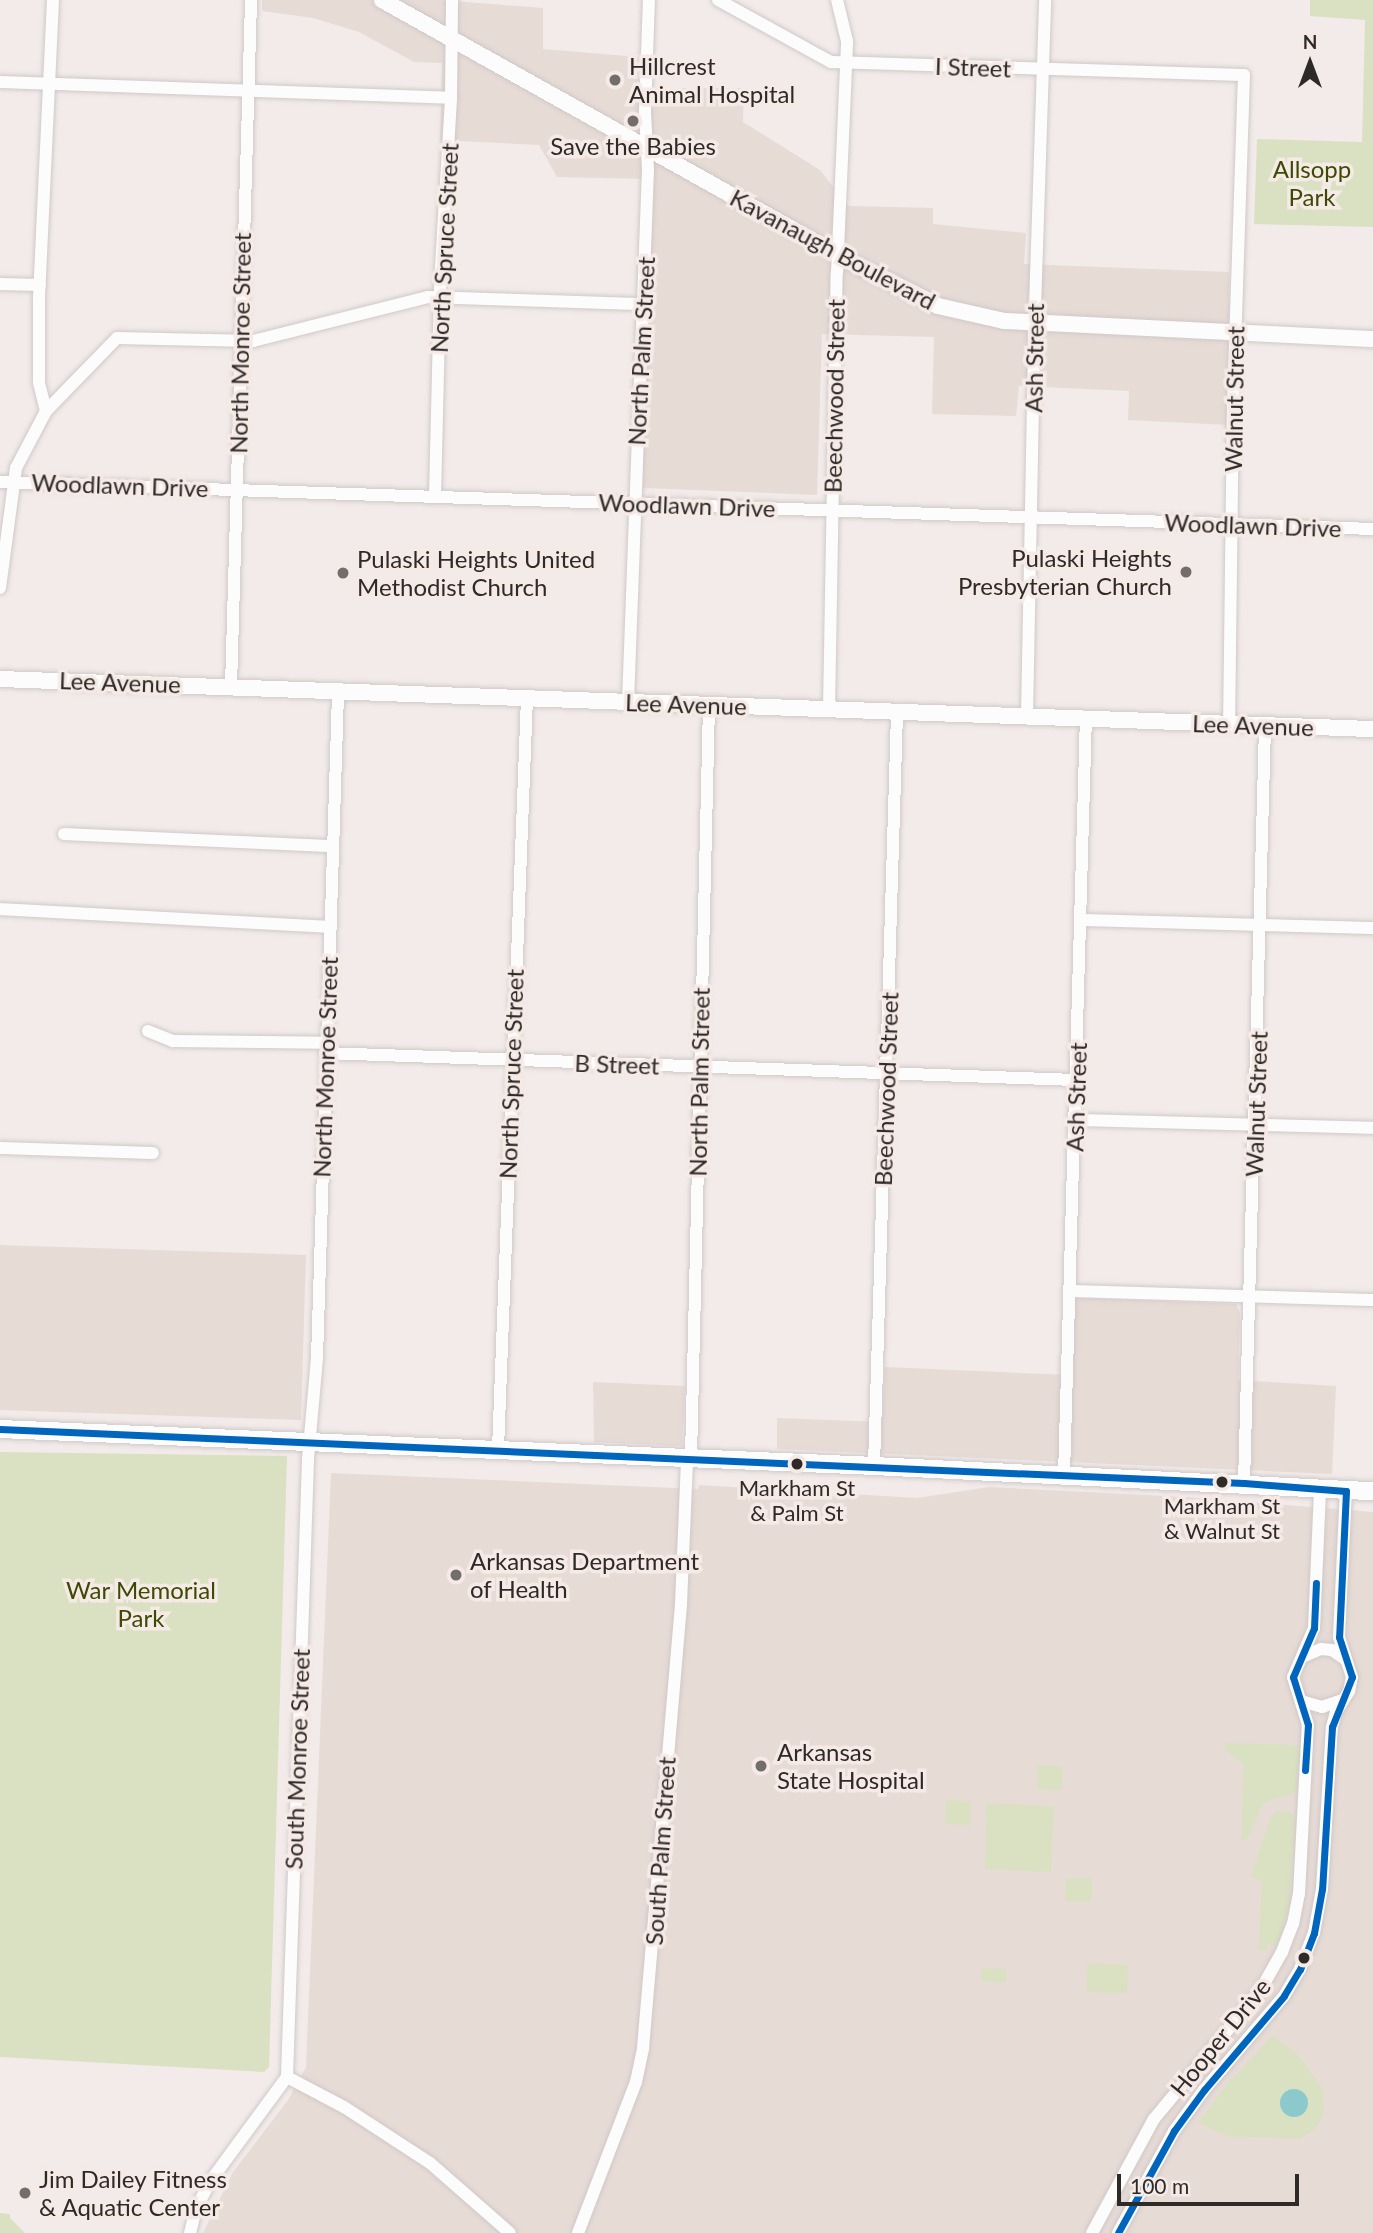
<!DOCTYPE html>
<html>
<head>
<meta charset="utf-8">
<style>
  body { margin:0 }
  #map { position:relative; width:1373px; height:2233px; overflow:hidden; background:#f2ebea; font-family:Lato,sans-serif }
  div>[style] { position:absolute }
  .built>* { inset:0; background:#e7dbd6 }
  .green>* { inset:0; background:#dae1c2 }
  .water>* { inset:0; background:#8cc9cd }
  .round { border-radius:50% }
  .roads { filter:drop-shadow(0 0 2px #cfc9c8) drop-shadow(0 0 2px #cfc9c8) }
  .minor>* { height:12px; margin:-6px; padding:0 6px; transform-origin:6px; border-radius:6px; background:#fdfcfc }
  .tertiary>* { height:16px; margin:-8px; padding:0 8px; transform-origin:8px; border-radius:8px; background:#fdfcfc }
  .secondary>* { height:18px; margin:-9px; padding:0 9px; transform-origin:9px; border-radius:9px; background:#fdfcfc }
  .bus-1>* { height:7px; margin:-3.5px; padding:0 3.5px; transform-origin:3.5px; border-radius:3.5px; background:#0065bd }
  .dots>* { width:19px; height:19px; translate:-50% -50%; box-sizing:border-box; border:4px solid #f5eae6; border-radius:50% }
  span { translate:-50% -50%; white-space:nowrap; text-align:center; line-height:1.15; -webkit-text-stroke:7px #f5eae6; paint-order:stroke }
  .bus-label { font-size:22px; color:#2e2a28 }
  .poi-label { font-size:24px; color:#2e2a28 }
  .left { translate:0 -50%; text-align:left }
  .right { translate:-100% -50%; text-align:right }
  .street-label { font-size:24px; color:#2e2a28 }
  .park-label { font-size:24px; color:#3b4b01 }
  .north { position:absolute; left:1275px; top:28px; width:70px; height:70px; -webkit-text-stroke:5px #f5eae6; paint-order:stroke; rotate:0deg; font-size:19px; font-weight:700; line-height:28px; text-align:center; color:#2e2a28 }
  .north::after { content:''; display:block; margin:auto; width:24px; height:32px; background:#2e2a28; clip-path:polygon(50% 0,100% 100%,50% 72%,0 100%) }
  .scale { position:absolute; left:1117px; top:2174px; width:182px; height:32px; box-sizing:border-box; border:4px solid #2e2a28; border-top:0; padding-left:9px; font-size:21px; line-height:24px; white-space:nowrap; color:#2e2a28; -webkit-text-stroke:5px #f5eae6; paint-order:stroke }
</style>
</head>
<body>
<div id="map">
  <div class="built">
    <div style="clip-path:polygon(262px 0,440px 0,543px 8px,543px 49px,638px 57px,637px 88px,744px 88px,743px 122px,820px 170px,848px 206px,933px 208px,933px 224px,1026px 233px,1024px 264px,1229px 272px,1229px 425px,1128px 420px,1129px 391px,1019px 386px,1016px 416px,932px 414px,934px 337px,822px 334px,817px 495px,643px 488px,644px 179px,557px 177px,539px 145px,440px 140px,442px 63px,414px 62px,359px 32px,313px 18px,262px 11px)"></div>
    <div style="clip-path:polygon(0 1245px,306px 1255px,301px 1420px,0 1410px)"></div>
    <div style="clip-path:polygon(1075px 1298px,1236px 1304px,1240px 1313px,1238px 1380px,1336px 1386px,1332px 1474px,777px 1449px,777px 1418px,882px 1422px,885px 1367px,1071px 1375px)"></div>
    <div style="clip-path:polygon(593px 1382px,685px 1386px,682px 1446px,594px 1442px)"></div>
    <div style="clip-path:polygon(331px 1473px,698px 1489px,699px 1485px,917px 1498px,989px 1487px,1185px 1497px,1373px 1512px,1373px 2233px,203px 2233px,233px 2172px,288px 2100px,306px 2067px)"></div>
  </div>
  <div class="green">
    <div style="clip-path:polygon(1310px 0,1373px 0,1373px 227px,1254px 224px,1257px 139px,1362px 142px,1365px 20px,1310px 16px)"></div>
    <div style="clip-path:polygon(0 1452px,287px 1456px,269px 2067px,264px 2072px,0 2057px)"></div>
    <div style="clip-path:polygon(1225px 1743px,1301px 1745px,1297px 1790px,1292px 1794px,1263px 1803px,1251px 1833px,1245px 1840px,1241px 1840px,1243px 1764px,1224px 1749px)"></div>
    <div style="clip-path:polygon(1038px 1765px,1063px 1766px,1062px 1790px,1037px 1789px)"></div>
    <div style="clip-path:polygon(946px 1800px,971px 1801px,970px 1825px,945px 1824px)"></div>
    <div style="clip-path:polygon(986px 1803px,1054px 1806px,1051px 1872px,985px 1869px)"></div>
    <div style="clip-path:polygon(1277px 1811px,1290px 1811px,1295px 1820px,1289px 1907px,1276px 1947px,1267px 1944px,1267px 1950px,1258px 1950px,1262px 1880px,1250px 1878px,1271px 1817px)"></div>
    <div style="clip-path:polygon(1066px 1878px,1092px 1878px,1091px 1902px,1065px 1901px)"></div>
    <div style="clip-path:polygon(1087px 1963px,1128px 1965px,1127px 1993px,1086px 1992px)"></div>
    <div style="clip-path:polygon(982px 1968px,1006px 1969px,1006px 1982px,981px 1981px)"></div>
    <div style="clip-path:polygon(evenodd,1273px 2035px,1300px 2057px,1322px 2088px,1324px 2114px,1315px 2130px,1299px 2139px,1227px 2136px,1198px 2123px,1227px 2084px,1273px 2035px,1291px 2089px,1300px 2090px,1308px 2100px,1300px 2116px,1296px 2117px,1291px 2117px,1291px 2089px)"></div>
    <div style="clip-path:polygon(0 2213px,10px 2214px,10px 2218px,25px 2233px,0 2233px)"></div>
  </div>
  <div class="water">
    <div class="round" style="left:1280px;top:2089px;width:28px;height:28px"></div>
  </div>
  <div class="roads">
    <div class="minor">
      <div style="left:718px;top:0;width:129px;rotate:28.8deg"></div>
      <div style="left:831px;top:62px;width:413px;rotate:1.8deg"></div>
      <div style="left:1244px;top:75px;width:328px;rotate:91.9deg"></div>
      <div style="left:1233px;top:403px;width:321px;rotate:90.7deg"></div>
      <div style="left:0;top:82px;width:451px;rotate:2deg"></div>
      <div style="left:0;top:284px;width:40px;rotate:1.4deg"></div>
      <div style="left:46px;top:411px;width:30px;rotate:-104deg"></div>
      <div style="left:39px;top:382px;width:85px;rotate:-90deg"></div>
      <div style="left:39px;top:297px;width:297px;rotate:-87.3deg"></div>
      <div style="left:0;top:482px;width:1374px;rotate:1.96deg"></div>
      <div style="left:435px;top:495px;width:211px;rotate:-88.6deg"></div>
      <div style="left:440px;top:284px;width:186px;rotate:-86.6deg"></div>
      <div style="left:451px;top:98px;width:98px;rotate:-89.4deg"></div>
      <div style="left:0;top:588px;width:121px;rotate:-82.4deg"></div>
      <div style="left:16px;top:468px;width:64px;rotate:-62.2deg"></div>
      <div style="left:46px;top:411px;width:102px;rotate:-45.8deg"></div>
      <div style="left:117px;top:338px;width:136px;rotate:1.3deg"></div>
      <div style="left:253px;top:341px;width:180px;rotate:-14.1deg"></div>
      <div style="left:428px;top:297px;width:216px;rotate:1.9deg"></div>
      <div style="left:231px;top:687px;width:687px;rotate:-88.33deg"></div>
      <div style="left:628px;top:702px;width:532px;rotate:-87.85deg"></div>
      <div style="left:648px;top:170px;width:58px;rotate:-93deg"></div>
      <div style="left:645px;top:112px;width:112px;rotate:-88deg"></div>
      <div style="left:829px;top:710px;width:437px;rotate:-89deg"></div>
      <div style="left:837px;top:273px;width:232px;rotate:-87.5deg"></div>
      <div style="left:847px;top:41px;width:42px;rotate:-103.7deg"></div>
      <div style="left:1027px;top:716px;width:379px;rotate:-88.9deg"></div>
      <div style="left:1034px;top:337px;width:337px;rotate:-88.1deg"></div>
      <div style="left:64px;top:834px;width:269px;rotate:2.6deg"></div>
      <div style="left:0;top:909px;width:330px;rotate:3.1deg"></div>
      <div style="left:1081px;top:920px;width:292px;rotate:1.6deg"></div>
      <div style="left:148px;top:1031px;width:27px;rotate:22deg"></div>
      <div style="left:173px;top:1041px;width:153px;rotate:0.7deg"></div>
      <div style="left:325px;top:1053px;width:751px;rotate:2.06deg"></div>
      <div style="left:1075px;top:1120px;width:298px;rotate:1.5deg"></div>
      <div style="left:0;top:1148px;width:153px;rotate:1.9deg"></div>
      <div style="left:1070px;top:1291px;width:303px;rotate:1.7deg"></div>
      <div style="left:498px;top:1449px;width:751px;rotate:-87.79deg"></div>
      <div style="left:691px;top:1458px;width:752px;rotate:-88.63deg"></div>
      <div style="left:874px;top:1466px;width:753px;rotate:-88.25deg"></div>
      <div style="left:1064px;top:1475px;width:757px;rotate:-88.34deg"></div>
      <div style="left:1244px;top:1483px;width:758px;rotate:-88.41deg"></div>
      <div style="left:1302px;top:1657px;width:21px;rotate:-23deg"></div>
      <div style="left:1321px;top:1649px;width:11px;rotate:5deg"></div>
      <div style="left:1332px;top:1650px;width:16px;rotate:35deg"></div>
      <div style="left:1301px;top:1701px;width:22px;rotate:16deg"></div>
      <div style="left:1322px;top:1707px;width:21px;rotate:-19deg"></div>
      <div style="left:287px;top:2077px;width:618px;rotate:-88.05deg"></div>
      <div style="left:308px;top:1459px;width:101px;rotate:-84.9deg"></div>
      <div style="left:317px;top:1358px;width:665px;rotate:-88.19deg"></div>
      <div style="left:287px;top:2077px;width:64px;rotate:27.8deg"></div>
      <div style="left:344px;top:2107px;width:103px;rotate:33.1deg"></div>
      <div style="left:430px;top:2163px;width:106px;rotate:41.2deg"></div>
      <div style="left:190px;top:2233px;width:25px;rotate:-76deg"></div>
      <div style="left:196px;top:2209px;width:29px;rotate:-63deg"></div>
      <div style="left:209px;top:2183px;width:132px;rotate:-53.7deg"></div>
      <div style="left:578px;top:2233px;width:162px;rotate:-69deg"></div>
      <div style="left:636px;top:2082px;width:35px;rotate:-78deg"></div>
      <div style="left:643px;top:2048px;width:446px;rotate:-85.1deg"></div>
      <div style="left:681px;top:1604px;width:146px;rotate:-87.6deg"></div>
      <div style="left:1092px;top:2233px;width:130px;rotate:-61.5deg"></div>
      <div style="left:1154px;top:2119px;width:166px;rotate:-50.4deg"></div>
      <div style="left:1260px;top:1991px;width:45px;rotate:-60.6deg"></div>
      <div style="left:1282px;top:1952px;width:30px;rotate:-69deg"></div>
      <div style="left:1293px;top:1924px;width:31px;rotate:-79deg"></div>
      <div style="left:1299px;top:1894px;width:169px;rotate:-87deg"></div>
      <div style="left:1308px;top:1725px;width:50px;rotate:-107.4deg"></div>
      <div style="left:1293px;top:1677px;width:53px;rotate:-66.8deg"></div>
      <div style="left:1314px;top:1628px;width:139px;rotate:-87.5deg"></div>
      <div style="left:1118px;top:2233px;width:116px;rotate:-61.2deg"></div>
      <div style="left:1174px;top:2131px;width:51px;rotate:-53.8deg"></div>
      <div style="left:1204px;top:2090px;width:123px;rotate:-49.6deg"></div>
      <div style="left:1284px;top:1996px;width:31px;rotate:-59deg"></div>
      <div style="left:1300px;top:1969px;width:39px;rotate:-69deg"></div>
      <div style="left:1314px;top:1933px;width:45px;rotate:-79.7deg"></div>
      <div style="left:1322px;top:1889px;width:162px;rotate:-86.5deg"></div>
      <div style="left:1332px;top:1727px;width:16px;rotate:-75deg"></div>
      <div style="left:1336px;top:1712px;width:25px;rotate:-58deg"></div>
      <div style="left:1349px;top:1691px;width:14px;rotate:-78deg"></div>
      <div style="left:1352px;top:1677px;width:42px;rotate:-108deg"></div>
      <div style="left:1339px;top:1637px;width:146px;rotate:-87.3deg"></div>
    </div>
    <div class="tertiary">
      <div style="left:382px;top:0;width:537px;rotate:29.19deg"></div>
      <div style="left:851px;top:262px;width:97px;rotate:26.8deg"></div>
      <div style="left:938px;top:306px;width:68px;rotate:12.8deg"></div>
      <div style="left:1004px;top:321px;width:369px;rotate:2.8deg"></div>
      <div style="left:0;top:679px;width:1374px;rotate:2.09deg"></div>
    </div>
    <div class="secondary">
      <div style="left:0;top:1429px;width:875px;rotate:2.42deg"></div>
      <div style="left:874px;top:1466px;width:500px;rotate:2.9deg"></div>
    </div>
  </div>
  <div class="bus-1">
    <div style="left:0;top:1429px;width:1245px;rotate:2.49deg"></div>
    <div style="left:1244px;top:1483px;width:102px;rotate:4.5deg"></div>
    <div style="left:1346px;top:1491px;width:146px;rotate:92.7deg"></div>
    <div style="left:1339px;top:1637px;width:42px;rotate:72deg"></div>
    <div style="left:1352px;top:1677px;width:54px;rotate:111.8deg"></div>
    <div style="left:1332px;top:1727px;width:162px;rotate:93.5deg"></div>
    <div style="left:1322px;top:1889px;width:45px;rotate:100.3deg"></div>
    <div style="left:1314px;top:1933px;width:39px;rotate:111deg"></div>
    <div style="left:1300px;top:1969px;width:31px;rotate:121deg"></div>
    <div style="left:1284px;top:1996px;width:123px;rotate:130.4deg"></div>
    <div style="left:1204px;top:2090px;width:51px;rotate:126.2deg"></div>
    <div style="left:1174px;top:2131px;width:116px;rotate:118.8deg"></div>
    <div style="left:1305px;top:1770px;width:45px;rotate:-86.2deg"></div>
    <div style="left:1308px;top:1725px;width:50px;rotate:-107.4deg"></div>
    <div style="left:1293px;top:1677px;width:53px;rotate:-66.8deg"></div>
    <div style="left:1314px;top:1628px;width:45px;rotate:-87.5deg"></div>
  </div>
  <div class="dots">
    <div style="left:615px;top:80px;background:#736e6c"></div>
    <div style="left:633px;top:121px;background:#736e6c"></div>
    <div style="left:1186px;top:572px;background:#736e6c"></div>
    <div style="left:343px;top:573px;background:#736e6c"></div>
    <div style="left:797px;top:1464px;background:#2e2a28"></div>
    <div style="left:1222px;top:1482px;background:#2e2a28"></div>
    <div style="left:456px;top:1575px;background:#736e6c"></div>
    <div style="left:761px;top:1766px;background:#736e6c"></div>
    <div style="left:1304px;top:1958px;background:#2e2a28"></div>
    <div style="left:25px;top:2193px;background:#736e6c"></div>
  </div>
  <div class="bus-label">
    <span style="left:797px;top:1500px">Markham St<br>&amp; Palm St</span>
    <span style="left:1222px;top:1518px">Markham St<br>&amp; Walnut St</span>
  </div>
  <div class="poi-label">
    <span class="left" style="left:629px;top:80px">Hillcrest<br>Animal Hospital</span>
    <span style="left:633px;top:146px">Save the Babies</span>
    <span class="right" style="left:1172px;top:572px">Pulaski Heights<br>Presbyterian Church</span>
    <span class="left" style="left:357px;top:573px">Pulaski Heights United<br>Methodist Church</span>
    <span class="left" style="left:470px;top:1575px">Arkansas Department<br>of Health</span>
    <span class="left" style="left:777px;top:1766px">Arkansas<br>State Hospital</span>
    <span class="left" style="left:39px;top:2193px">Jim Dailey Fitness<br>&amp; Aquatic Center</span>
  </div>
  <div class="street-label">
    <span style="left:973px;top:67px;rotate:2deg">I Street</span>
    <span style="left:444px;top:248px;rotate:-87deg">North Spruce Street</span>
    <span style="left:833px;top:249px;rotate:28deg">Kavanaugh Boulevard</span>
    <span style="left:240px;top:343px;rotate:-89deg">North Monroe Street</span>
    <span style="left:641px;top:351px;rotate:-87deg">North Palm Street</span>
    <span style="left:1034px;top:358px;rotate:-89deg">Ash Street</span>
    <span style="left:834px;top:396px;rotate:-89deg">Beechwood Street</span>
    <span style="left:1234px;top:399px;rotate:-89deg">Walnut Street</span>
    <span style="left:120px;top:485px;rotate:2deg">Woodlawn Drive</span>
    <span style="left:687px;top:505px;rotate:2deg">Woodlawn Drive</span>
    <span style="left:1253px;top:525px;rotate:2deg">Woodlawn Drive</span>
    <span style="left:120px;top:682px;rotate:2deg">Lee Avenue</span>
    <span style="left:686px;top:704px;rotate:2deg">Lee Avenue</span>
    <span style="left:1253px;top:725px;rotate:2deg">Lee Avenue</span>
    <span style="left:617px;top:1064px;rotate:2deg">B Street</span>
    <span style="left:325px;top:1067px;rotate:-88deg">North Monroe Street</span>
    <span style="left:511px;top:1074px;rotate:-88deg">North Spruce Street</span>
    <span style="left:699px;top:1082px;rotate:-89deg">North Palm Street</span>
    <span style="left:886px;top:1089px;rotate:-88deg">Beechwood Street</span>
    <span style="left:1076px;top:1097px;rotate:-88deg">Ash Street</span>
    <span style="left:1256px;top:1104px;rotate:-88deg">Walnut Street</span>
    <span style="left:297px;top:1759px;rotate:-88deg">South Monroe Street</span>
    <span style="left:660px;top:1851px;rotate:-86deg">South Palm Street</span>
    <span style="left:1220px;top:2037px;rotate:-51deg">Hooper Drive</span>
  </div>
  <div class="park-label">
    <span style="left:1312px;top:183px">Allsopp<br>Park</span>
    <span style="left:141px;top:1604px">War Memorial<br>Park</span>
  </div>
  <div class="north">N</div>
  <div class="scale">100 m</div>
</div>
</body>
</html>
